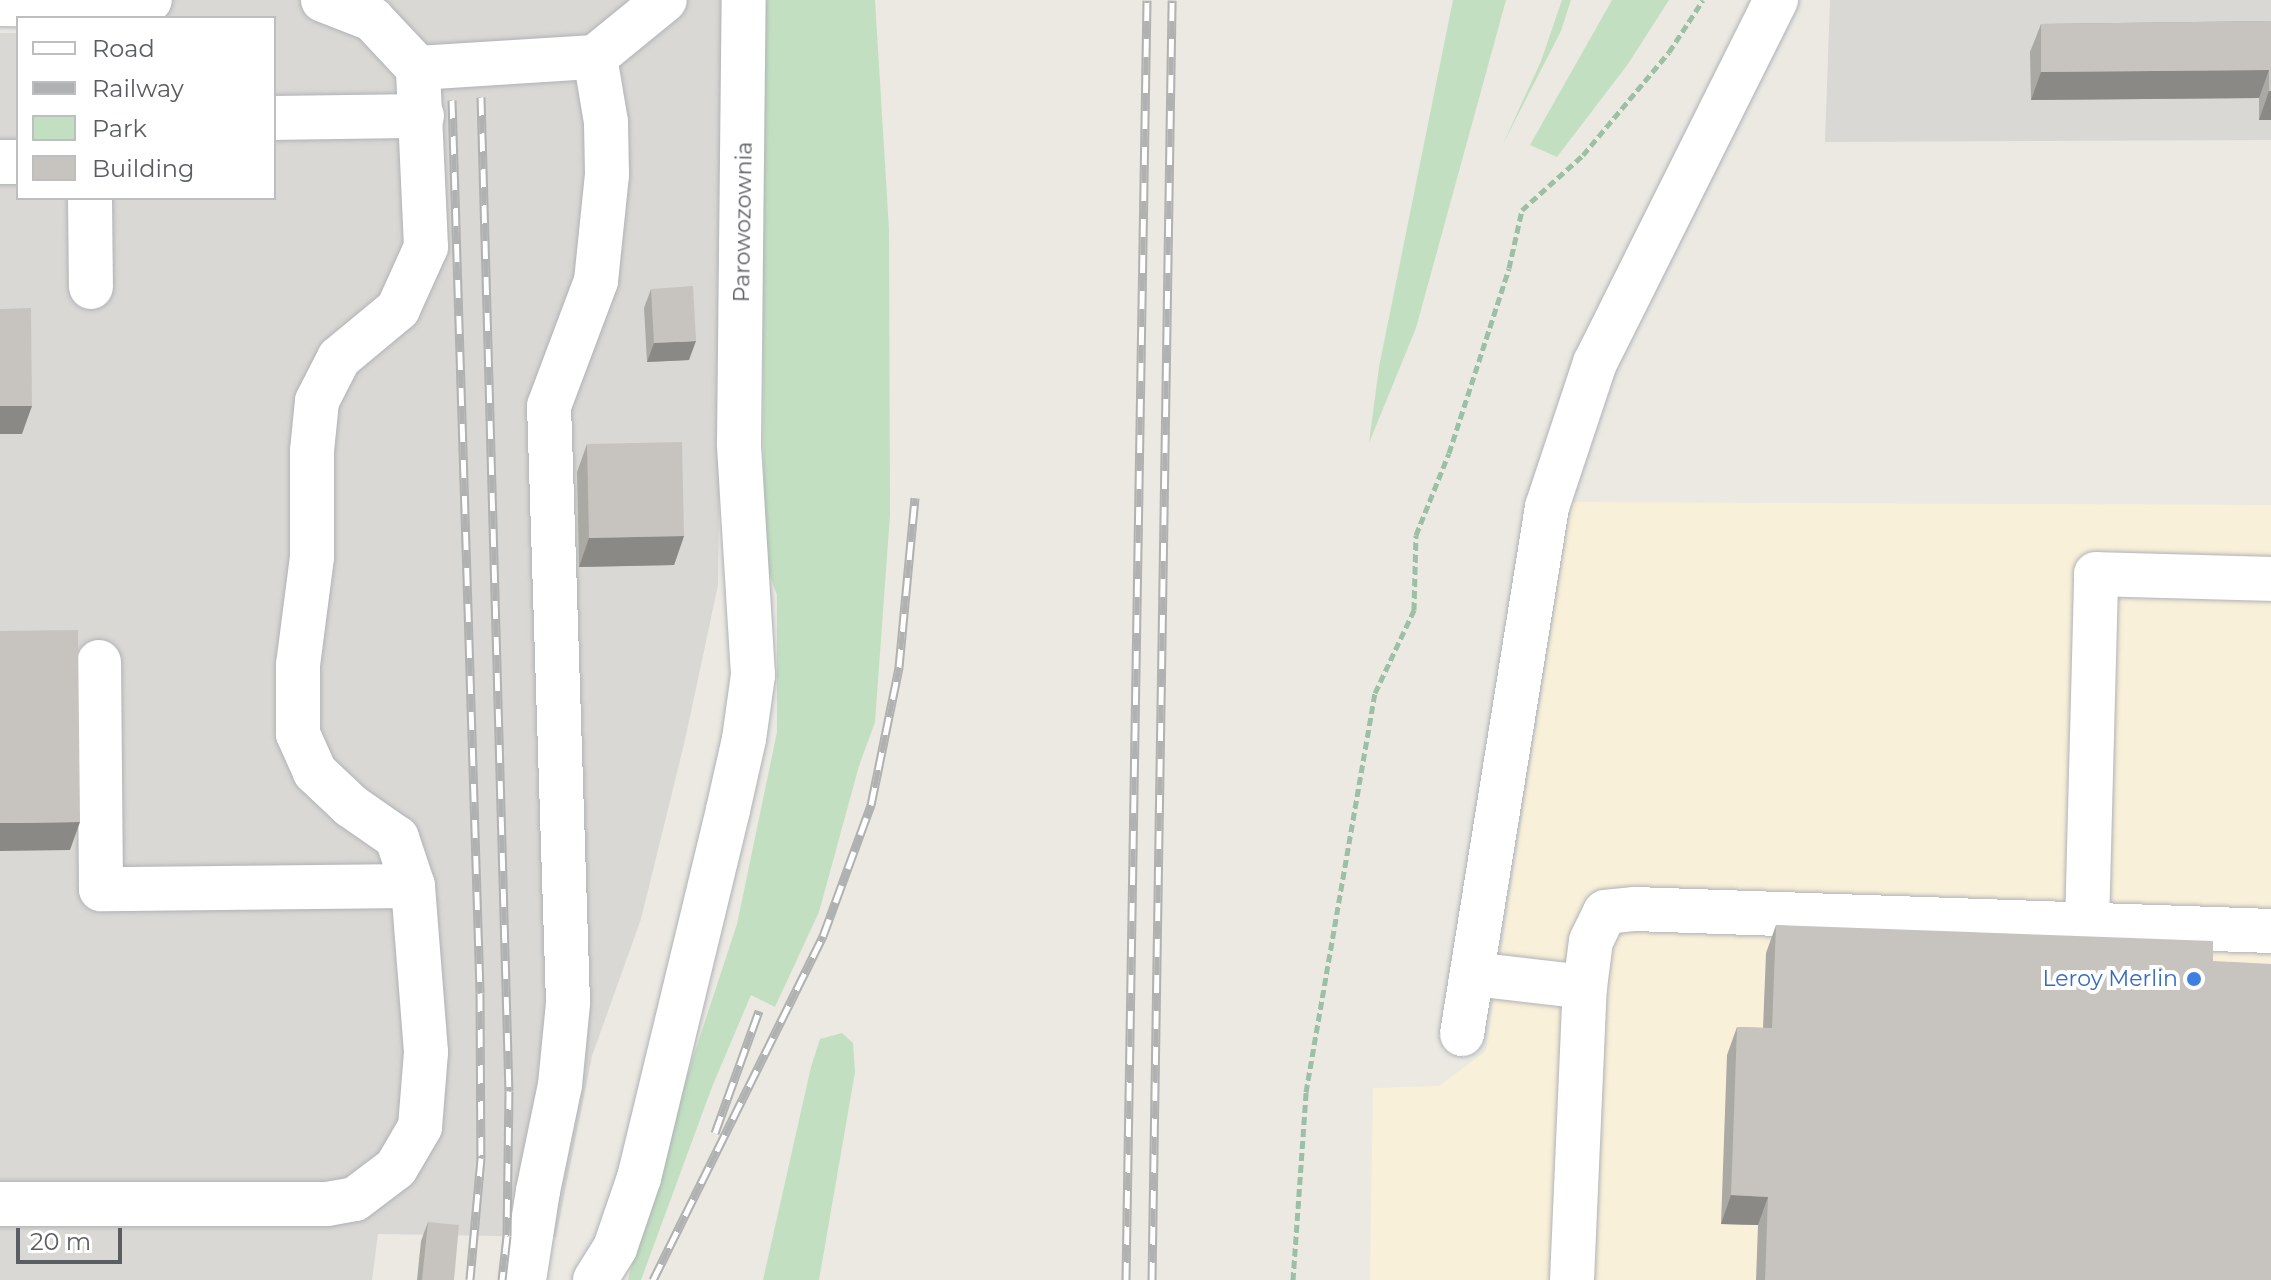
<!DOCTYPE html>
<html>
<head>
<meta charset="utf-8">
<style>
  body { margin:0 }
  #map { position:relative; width:2271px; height:1280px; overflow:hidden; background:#ebe9e2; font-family:Montserrat,sans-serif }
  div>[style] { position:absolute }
  .commercial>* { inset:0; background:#f9f0d9 }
  .industrial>* { inset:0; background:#dad8d4 }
  .green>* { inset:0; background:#c2e0c1 }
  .path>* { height:5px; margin-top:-2.5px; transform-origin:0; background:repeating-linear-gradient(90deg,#9bc0a5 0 8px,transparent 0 12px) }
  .roads { filter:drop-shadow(0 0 2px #afb2b6) drop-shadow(0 0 2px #afb2b6) }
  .minor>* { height:44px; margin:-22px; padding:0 22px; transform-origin:22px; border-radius:22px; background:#fff }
  .rail>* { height:9px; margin-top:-4.5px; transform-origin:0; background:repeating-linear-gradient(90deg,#fff 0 18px,#b0b1b1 0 36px); box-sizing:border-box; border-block:2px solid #b0b1b1 }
  .wall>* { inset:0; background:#aba9a4 }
  .shaded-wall>* { inset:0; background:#8b8986 }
  .building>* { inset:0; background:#c7c4bf }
  .dots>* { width:22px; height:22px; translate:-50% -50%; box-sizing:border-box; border:4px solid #fff; border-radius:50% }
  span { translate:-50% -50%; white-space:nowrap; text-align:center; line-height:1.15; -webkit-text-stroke:8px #fff; paint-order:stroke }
  .street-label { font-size:22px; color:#5a5d61 }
  .shop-label { font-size:22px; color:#366cbe }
  .right { translate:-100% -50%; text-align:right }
  .legend { position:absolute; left:16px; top:16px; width:260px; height:184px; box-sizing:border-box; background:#fff; border:2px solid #bdbec0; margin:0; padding:10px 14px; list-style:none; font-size:24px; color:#5a5d61 }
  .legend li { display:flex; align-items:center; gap:16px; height:40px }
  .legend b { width:40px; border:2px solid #bdbec0 }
  .scale { position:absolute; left:16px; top:1228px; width:106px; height:36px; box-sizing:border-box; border:4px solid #5a5d61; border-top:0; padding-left:10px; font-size:24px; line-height:28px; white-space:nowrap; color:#5a5d61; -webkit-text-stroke:6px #fff; paint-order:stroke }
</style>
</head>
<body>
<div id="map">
  <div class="commercial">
    <div style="clip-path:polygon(1571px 502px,2271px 505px,2271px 1280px,1370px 1280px,1373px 1088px,1439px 1086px,1486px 1051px)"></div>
  </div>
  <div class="industrial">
    <div style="clip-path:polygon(79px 0,725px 0,718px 585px,685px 740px,641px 919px,592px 1056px,556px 1237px,378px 1234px,372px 1280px,0 1280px,0 33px,18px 33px,18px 198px,274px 198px,274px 18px,79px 18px)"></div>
    <div style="clip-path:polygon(1830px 0,2271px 0,2271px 140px,1825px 142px)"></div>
  </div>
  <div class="green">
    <div style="clip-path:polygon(762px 0,875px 0,889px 229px,890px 515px,875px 722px,859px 766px,819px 912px,775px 1007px,751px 995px,712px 1087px,641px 1280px,628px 1280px,649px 1192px,737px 924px,777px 732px,777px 595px,764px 560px)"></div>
    <div style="clip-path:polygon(1453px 0,1506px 0,1416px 328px,1369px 443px,1379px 367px)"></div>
    <div style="clip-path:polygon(1562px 0,1571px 0,1561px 31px,1503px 144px,1541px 61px)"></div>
    <div style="clip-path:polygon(1612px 0,1669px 0,1628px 64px,1557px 157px,1530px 145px)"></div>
    <div style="clip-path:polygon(842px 1033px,853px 1043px,855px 1072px,819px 1280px,763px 1280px,811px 1067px,820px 1039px)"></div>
  </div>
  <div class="path">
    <div style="left:1293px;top:1280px;width:188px;rotate:-86deg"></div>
    <div style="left:1306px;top:1092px;width:405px;rotate:-80.2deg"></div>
    <div style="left:1375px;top:693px;width:92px;rotate:-64.8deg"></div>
    <div style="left:1414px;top:610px;width:75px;rotate:-88.5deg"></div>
    <div style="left:1416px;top:535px;width:88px;rotate:-68.1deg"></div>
    <div style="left:1449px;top:453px;width:194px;rotate:-72deg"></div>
    <div style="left:1509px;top:268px;width:59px;rotate:-77.4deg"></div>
    <div style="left:1522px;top:210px;width:82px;rotate:-42deg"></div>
    <div style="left:1583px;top:155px;width:134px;rotate:-50.1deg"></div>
    <div style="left:1669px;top:52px;width:62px;rotate:-56.8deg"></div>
  </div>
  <div class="roads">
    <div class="minor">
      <div style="left:323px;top:0;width:53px;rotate:21.2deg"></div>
      <div style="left:372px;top:19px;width:67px;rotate:46.8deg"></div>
      <div style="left:418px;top:68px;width:177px;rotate:-3.6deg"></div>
      <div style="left:0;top:4px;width:79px;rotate:0.7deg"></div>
      <div style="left:79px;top:5px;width:71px;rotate:-4deg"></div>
      <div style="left:274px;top:118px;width:148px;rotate:-0.8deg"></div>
      <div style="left:0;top:162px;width:18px"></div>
      <div style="left:90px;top:198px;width:89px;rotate:89.4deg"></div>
      <div style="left:413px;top:886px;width:51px;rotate:-108.4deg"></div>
      <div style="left:397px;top:838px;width:56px;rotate:-145.2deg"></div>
      <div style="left:351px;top:806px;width:50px;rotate:-136.6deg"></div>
      <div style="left:315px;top:772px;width:42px;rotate:-114.1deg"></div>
      <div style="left:298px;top:734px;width:69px;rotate:-90deg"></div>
      <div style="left:298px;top:665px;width:109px;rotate:-82.6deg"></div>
      <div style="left:312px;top:557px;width:106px;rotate:-90deg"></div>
      <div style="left:312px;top:451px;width:50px;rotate:-84.3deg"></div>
      <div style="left:317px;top:401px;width:48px;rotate:-62.9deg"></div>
      <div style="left:339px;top:358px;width:77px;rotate:-39.7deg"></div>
      <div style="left:398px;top:309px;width:68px;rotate:-65.7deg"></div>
      <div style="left:426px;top:247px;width:179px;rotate:-92.6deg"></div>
      <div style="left:2087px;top:926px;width:352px;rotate:-88.5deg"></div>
      <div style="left:2096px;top:574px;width:175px;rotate:1.6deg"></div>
      <div style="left:1473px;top:974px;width:113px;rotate:6.6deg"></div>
      <div style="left:1585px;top:987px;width:46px;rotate:-82.6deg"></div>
      <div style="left:1591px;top:941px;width:32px;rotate:-64deg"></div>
      <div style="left:1605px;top:912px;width:30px;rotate:-6deg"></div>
      <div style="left:1635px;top:909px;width:636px;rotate:1.98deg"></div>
      <div style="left:1462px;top:1034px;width:534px;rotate:-80.84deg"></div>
      <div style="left:1547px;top:507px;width:152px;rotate:-71.6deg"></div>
      <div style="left:1595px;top:363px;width:406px;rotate:-63.5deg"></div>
      <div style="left:0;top:1204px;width:327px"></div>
      <div style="left:327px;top:1204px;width:28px;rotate:-10deg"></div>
      <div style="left:355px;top:1199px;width:51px;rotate:-37.1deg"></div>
      <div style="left:396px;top:1168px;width:48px;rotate:-59.7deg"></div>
      <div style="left:420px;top:1127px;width:75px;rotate:-85.4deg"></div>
      <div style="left:426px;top:1052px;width:167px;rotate:-94.5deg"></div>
      <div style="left:413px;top:886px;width:312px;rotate:179.4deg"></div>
      <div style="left:101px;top:889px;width:227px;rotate:-90.5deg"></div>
      <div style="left:524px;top:1280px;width:90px;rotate:-81.1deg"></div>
      <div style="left:538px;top:1191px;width:108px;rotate:-78.3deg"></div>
      <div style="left:560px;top:1085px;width:82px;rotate:-84.4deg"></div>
      <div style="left:568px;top:1003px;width:597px;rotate:-91.82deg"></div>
      <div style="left:549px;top:406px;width:134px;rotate:-69.4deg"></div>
      <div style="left:596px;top:281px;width:107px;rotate:-84.1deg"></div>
      <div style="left:607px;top:175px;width:53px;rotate:-91.1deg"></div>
      <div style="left:606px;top:122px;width:66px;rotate:-99.6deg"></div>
      <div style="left:595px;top:57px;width:90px;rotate:-39.2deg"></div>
      <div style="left:595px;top:1280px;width:38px;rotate:-58deg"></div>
      <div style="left:615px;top:1248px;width:74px;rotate:-71.1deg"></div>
      <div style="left:639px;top:1178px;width:379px;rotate:-76.4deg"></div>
      <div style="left:728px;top:810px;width:73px;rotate:-77.3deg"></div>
      <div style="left:744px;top:739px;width:65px;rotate:-82deg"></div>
      <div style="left:753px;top:675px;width:232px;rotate:-93.5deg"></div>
      <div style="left:739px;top:443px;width:443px;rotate:-89.4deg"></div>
      <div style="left:1572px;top:1280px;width:293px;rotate:-87.5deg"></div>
    </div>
  </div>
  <div class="rail">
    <div style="left:481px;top:97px;width:994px;rotate:88.39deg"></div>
    <div style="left:509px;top:1091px;width:145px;rotate:90.8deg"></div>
    <div style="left:507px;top:1236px;width:44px;rotate:96.5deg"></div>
    <div style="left:452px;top:100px;width:893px;rotate:88.2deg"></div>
    <div style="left:480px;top:993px;width:165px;rotate:89.7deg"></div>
    <div style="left:481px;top:1158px;width:122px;rotate:95.2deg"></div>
    <div style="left:715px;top:1133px;width:130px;rotate:-70.2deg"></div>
    <div style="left:653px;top:1280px;width:384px;rotate:-63.7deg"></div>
    <div style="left:823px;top:936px;width:140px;rotate:-69.9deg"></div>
    <div style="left:871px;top:805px;width:141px;rotate:-78.5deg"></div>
    <div style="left:899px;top:667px;width:170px;rotate:-84.6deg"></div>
    <div style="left:1126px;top:1280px;width:1280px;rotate:-89.06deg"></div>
    <div style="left:1152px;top:1280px;width:1280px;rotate:-89.1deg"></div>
  </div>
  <div class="wall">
    <div style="clip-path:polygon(2271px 21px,2271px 120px,2259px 120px,2259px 98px,2031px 100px,2030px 52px,2041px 24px)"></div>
    <div style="clip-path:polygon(651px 289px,689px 360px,647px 362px,644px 308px)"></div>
    <div style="clip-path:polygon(587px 444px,684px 536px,674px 565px,579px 567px,577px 472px)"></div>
    <div style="clip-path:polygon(1776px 925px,2213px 961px,2271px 1280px,1756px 1280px,1758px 1225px,1721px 1224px,1727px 1055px,1737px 1027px,1763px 1028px,1766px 953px)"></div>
    <div style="clip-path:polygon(428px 1222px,454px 1280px,417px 1280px,421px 1241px)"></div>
  </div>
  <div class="shaded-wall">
    <div style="clip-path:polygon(2269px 70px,2259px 98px,2031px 100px,2041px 72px)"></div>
    <div style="clip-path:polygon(2269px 91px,2271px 91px,2271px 120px,2259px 120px)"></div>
    <div style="clip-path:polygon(696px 341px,689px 360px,647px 362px,654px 343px)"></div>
    <div style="clip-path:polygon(0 406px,32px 406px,22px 434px,0 434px)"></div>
    <div style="clip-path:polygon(684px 536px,674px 565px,579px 567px,589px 538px)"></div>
    <div style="clip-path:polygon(80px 822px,70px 850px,0 851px,0 823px)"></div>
    <div style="clip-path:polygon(1731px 1195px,1768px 1197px,1758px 1225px,1721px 1224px)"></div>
  </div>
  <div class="building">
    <div style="clip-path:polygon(2271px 21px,2271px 91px,2269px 91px,2269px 70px,2041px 72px,2041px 24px)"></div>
    <div style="clip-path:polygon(693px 286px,696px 341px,654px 343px,651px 289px)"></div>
    <div style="clip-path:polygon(31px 308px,32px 406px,0 406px,0 309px)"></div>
    <div style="clip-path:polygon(682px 442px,684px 536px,589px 538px,587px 444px)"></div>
    <div style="clip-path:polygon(78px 630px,80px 822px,0 823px,0 631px)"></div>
    <div style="clip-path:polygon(1776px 925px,2213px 941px,2213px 961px,2271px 964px,2271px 1280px,1765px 1280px,1768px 1197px,1731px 1195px,1737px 1027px,1772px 1028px)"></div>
    <div style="clip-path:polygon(428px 1222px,459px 1225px,454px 1280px,422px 1280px)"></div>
  </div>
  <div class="dots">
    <div style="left:2194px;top:979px;background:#3f7fe0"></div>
  </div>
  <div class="street-label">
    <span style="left:743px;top:222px;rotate:-89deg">Parowozownia</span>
  </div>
  <div class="shop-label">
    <span class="right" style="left:2178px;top:979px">Leroy Merlin</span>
  </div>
  <ul class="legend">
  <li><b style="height:10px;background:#fff"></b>Road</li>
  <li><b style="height:10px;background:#b0b1b1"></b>Railway</li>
  <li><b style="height:22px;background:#c2e0c1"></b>Park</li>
  <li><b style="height:22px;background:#c7c4bf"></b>Building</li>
  </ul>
  <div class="scale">20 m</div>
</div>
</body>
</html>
